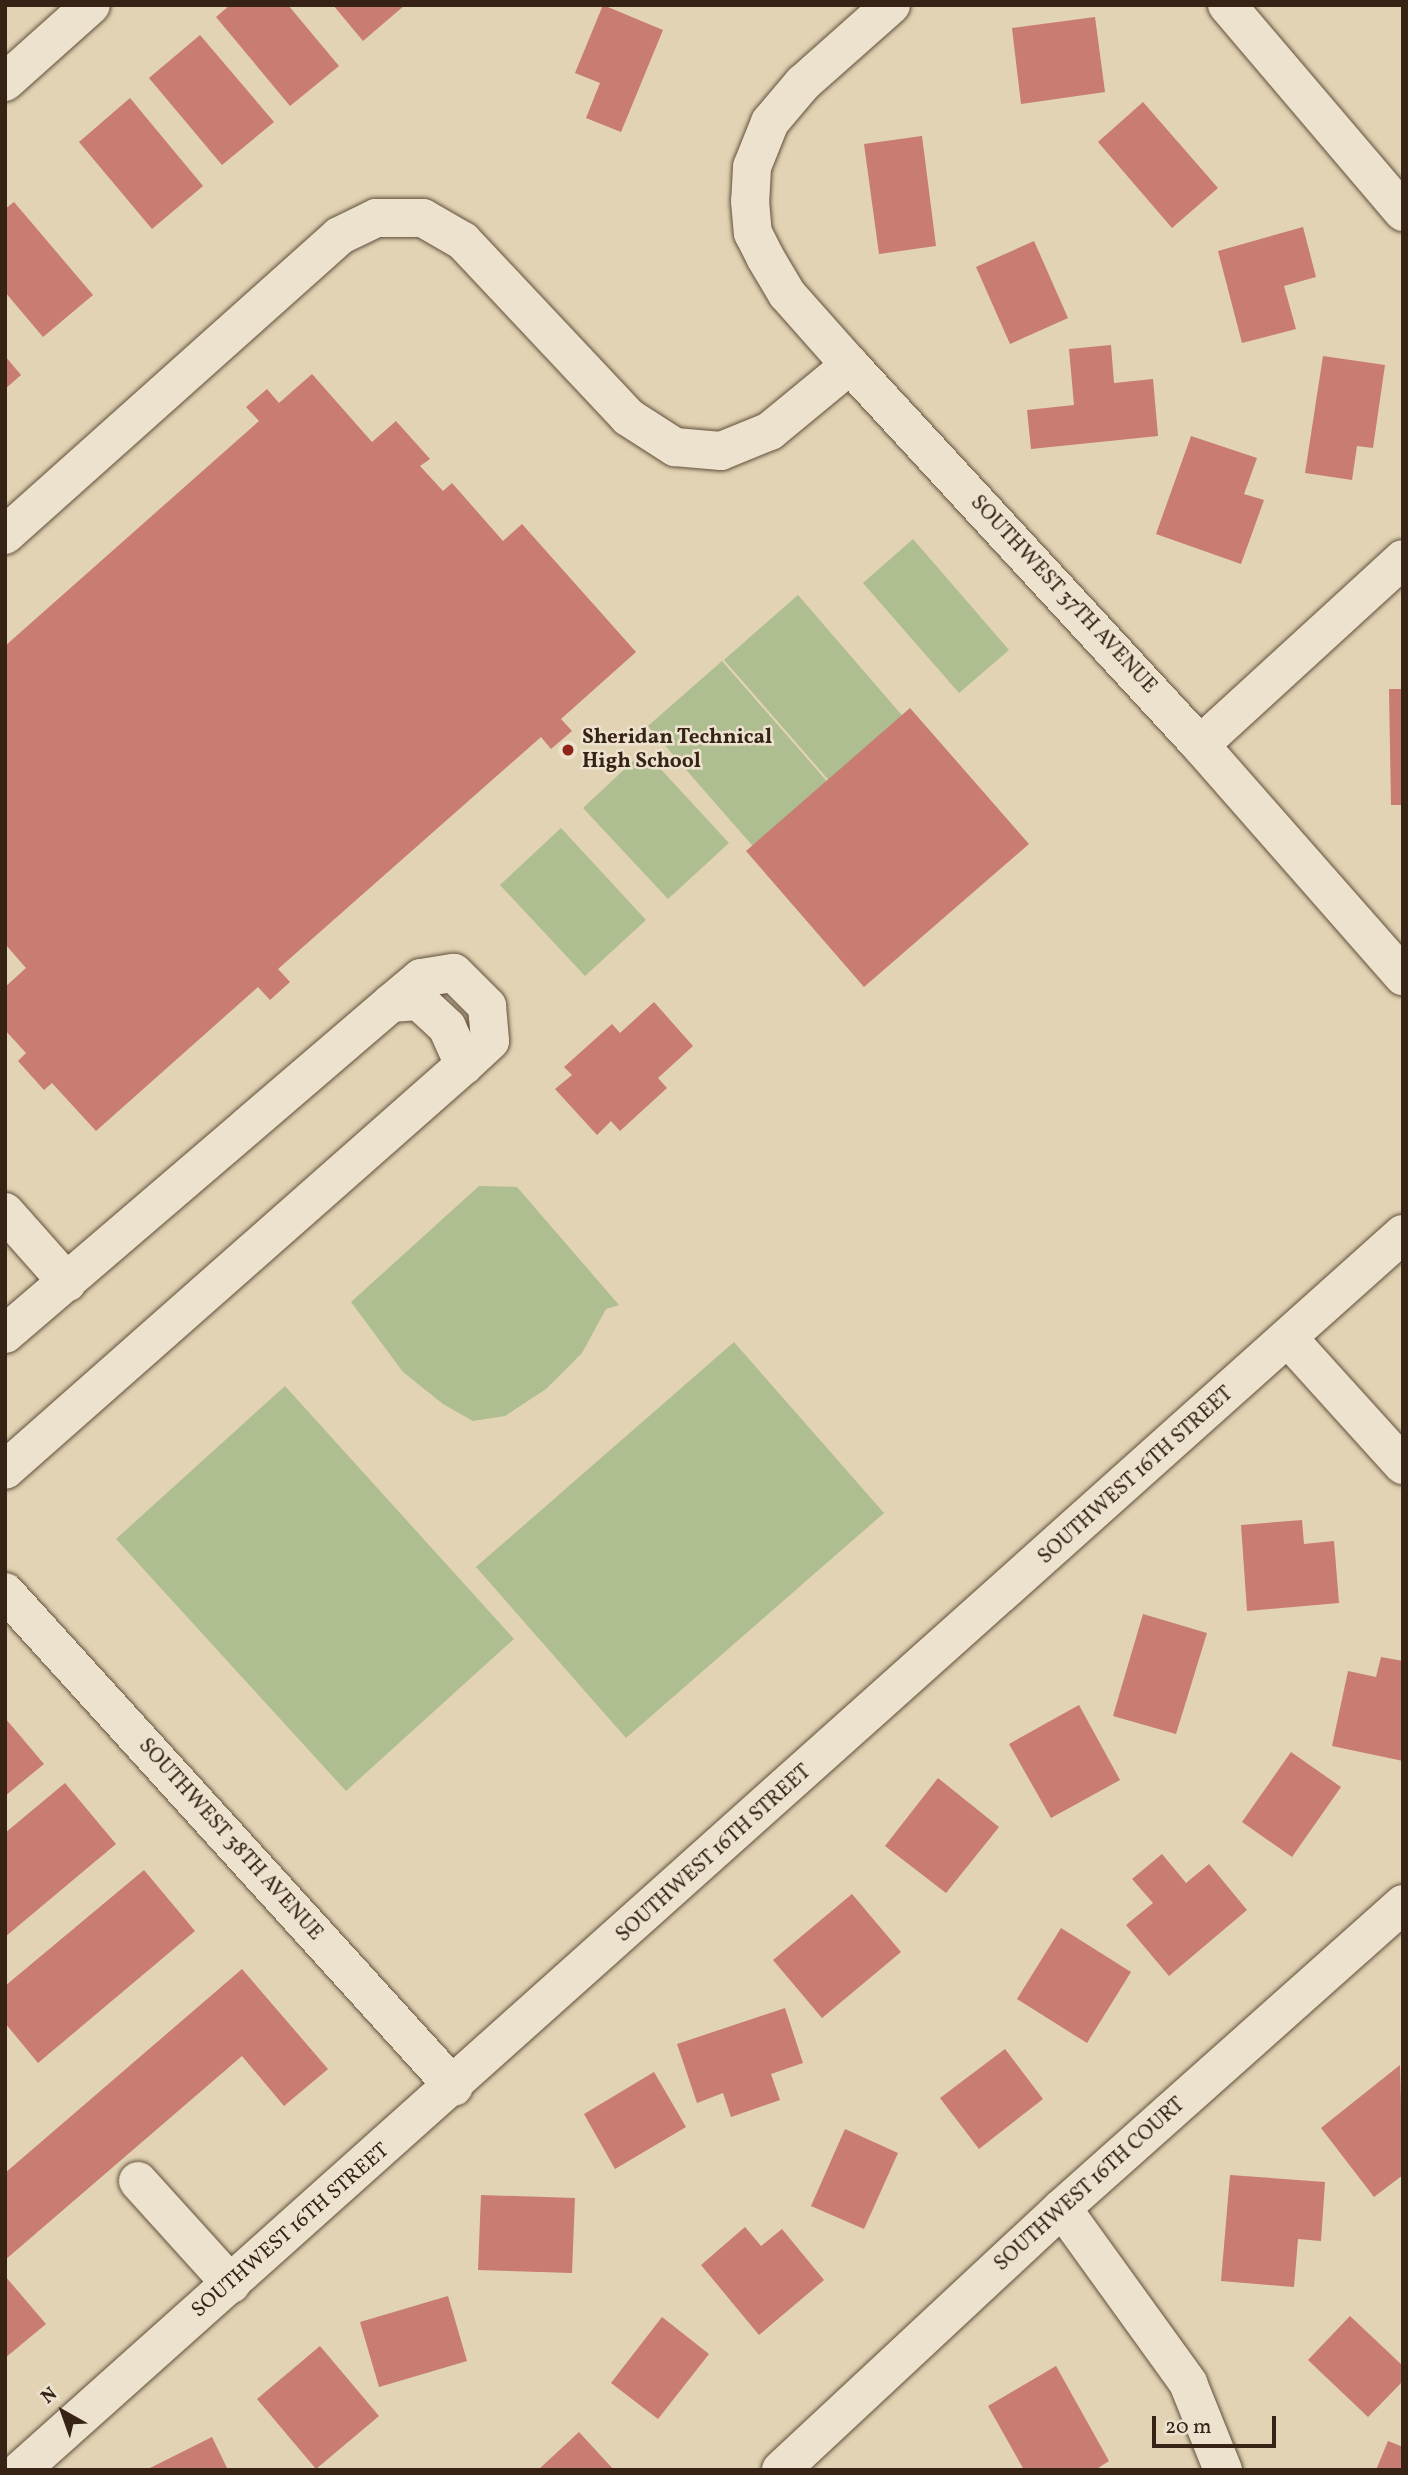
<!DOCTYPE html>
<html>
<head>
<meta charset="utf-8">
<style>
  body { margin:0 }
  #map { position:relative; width:1408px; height:2475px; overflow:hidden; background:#e1d3b3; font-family:Vollkorn,serif }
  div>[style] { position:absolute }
  .green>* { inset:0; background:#aebe90 }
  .building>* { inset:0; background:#c87c72 }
  .roads { filter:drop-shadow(0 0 2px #624f3c) drop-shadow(0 0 2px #624f3c) }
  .minor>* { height:38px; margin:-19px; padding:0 19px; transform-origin:19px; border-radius:19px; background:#ece2ce }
  .dots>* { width:19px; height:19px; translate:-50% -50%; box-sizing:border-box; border:4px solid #ece2ce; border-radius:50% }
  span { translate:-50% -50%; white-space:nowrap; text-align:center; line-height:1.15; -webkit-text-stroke:5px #ece2ce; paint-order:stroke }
  .street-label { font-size:21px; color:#372315 }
  .poi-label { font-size:21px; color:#372315; font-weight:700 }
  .left { translate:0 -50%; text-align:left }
  .frame { position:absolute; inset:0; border:7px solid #372315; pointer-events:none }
  .north { position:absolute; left:28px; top:2377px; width:70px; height:70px; -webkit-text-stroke:5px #ece2ce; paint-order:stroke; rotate:320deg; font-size:19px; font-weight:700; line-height:28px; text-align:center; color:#372315 }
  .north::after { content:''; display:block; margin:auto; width:24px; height:32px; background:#372315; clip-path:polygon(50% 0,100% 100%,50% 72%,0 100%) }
  .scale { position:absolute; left:1152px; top:2416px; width:124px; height:32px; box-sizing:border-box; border:4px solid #372315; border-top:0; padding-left:9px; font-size:21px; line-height:24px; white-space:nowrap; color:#372315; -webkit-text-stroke:5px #ece2ce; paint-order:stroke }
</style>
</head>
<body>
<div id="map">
  <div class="green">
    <div style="clip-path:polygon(913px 539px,1009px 650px,959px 693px,863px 583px)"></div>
    <div style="clip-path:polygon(798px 595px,906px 720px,833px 785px,724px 660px)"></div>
    <div style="clip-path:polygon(722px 661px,831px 786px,757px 851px,648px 726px)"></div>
    <div style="clip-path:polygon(644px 751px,729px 843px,668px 899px,583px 808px)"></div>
    <div style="clip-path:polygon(561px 828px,646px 920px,585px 976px,500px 885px)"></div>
    <div style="clip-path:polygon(479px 1186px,517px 1187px,619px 1305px,606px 1309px,582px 1353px,546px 1389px,505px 1416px,473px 1421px,443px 1404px,403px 1372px,351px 1302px)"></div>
    <div style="clip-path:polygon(734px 1342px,884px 1513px,626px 1738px,476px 1567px)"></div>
    <div style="clip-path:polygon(285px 1386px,514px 1639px,346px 1791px,116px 1539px)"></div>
  </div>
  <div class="building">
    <div style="clip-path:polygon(230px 5px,288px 5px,339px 66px,290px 106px,216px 17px)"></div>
    <div style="clip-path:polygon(333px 5px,405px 5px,363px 41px)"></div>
    <div style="clip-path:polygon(603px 5px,663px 30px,621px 132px,586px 118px,600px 83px,575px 73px)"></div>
    <div style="clip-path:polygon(1095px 17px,1105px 92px,1021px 104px,1012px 28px)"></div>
    <div style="clip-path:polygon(200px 35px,274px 122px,222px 165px,149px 78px)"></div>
    <div style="clip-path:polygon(130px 98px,203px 186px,152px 229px,79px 142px)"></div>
    <div style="clip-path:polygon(1143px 102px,1218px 188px,1172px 228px,1098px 142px)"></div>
    <div style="clip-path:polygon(922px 136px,936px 246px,879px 254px,864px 144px)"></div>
    <div style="clip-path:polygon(14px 202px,93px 295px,43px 337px,5px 292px,5px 209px)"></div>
    <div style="clip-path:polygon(1303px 227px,1316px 277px,1284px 286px,1296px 329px,1242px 343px,1218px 251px)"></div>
    <div style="clip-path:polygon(1034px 241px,1068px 318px,1010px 344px,976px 267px)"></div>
    <div style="clip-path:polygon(1111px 345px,1114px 383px,1153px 379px,1158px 436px,1031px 449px,1027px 410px,1074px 405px,1069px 349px)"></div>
    <div style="clip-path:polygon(5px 356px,21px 375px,5px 389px)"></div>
    <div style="clip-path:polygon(1323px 356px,1385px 365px,1373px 448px,1357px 446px,1352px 480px,1305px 473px)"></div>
    <div style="clip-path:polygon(312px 374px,372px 442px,396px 421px,430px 459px,420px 466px,443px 491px,452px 483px,503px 541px,522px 524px,636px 652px,561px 719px,572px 731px,551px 749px,541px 737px,278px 969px,290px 982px,270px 1000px,258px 987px,96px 1131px,52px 1083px,44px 1090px,18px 1061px,26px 1053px,5px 1030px,5px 987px,26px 968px,5px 944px,5px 646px,259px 421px,246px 407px,267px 389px,279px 403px)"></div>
    <div style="clip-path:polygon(1191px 436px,1257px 458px,1244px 494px,1264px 500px,1241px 564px,1156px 534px)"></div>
    <div style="clip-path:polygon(1389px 689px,1403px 689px,1403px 805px,1391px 805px)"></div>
    <div style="clip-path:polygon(910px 708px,1029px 844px,864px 987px,746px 851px)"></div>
    <div style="clip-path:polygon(654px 1002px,693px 1046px,658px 1078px,667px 1088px,620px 1131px,611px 1121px,597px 1135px,555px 1089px,572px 1075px,564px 1067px,612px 1024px,620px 1033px)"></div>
    <div style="clip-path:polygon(1302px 1520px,1304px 1544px,1334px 1541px,1339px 1603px,1247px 1611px,1241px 1525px)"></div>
    <div style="clip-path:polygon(1143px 1614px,1207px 1633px,1176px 1734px,1113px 1716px)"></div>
    <div style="clip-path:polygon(1381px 1657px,1403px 1661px,1403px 1761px,1332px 1746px,1348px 1671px,1376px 1677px)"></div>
    <div style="clip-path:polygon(1079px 1705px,1120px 1780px,1051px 1818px,1009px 1744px)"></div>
    <div style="clip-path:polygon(5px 1718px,44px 1764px,5px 1796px)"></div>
    <div style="clip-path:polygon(1291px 1752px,1341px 1787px,1292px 1857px,1242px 1822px)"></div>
    <div style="clip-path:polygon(938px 1778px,999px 1827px,946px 1893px,885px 1846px)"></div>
    <div style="clip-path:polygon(65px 1783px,116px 1844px,5px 1937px,5px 1833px)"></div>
    <div style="clip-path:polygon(1162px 1854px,1186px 1883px,1209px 1864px,1247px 1910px,1169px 1976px,1126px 1925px,1153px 1903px,1132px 1879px)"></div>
    <div style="clip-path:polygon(144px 1870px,195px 1931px,38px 2063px,5px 2023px,5px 1986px)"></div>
    <div style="clip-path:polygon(852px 1894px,901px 1952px,822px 2018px,773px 1960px)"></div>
    <div style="clip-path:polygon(1061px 1928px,1131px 1972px,1087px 2043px,1017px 1999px)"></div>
    <div style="clip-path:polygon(242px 1969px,328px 2069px,284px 2106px,242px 2056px,5px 2260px,5px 2173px)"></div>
    <div style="clip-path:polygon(785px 2008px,803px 2063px,771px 2074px,780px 2100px,731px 2117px,723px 2093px,697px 2103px,677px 2044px)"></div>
    <div style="clip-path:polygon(1005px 2049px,1043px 2099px,979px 2149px,940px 2098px)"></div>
    <div style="clip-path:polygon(1400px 2065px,1403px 2175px,1374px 2197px,1321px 2128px)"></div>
    <div style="clip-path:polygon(654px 2072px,686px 2127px,615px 2169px,584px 2114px)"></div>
    <div style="clip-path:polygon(845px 2129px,898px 2153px,864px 2229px,811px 2206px)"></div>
    <div style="clip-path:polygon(1230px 2175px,1325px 2182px,1321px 2241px,1298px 2239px,1294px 2287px,1221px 2281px)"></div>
    <div style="clip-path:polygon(481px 2195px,575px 2198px,572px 2273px,478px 2270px)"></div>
    <div style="clip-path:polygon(745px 2227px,761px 2246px,782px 2229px,824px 2280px,759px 2335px,701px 2265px)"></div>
    <div style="clip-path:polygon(5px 2276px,46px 2324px,5px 2358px)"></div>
    <div style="clip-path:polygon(448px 2296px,467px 2361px,379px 2387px,360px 2322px)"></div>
    <div style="clip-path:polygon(1350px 2316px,1403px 2366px,1403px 2381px,1368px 2417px,1308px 2360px)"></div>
    <div style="clip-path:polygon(662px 2317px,709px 2354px,658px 2419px,611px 2383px)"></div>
    <div style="clip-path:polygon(320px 2346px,379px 2416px,316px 2469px,257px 2399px)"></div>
    <div style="clip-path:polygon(1056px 2366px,1109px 2461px,1095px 2470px,1024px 2470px,988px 2406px)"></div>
    <div style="clip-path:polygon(579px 2432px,614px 2470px,538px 2470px)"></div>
    <div style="clip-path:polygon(212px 2437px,228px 2470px,146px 2470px)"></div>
    <div style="clip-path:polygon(1388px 2441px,1403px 2447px,1403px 2470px,1376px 2470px)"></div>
  </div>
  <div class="roads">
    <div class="minor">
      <div style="left:891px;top:5px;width:118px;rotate:138.4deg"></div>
      <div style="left:803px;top:83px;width:51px;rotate:130.2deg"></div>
      <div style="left:770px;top:122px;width:48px;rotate:111.8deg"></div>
      <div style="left:752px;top:167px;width:34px;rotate:93deg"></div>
      <div style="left:750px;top:201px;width:32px;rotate:85deg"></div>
      <div style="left:753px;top:233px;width:27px;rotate:63deg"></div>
      <div style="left:765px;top:257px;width:43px;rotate:59.3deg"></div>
      <div style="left:787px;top:294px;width:95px;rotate:48.4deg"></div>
      <div style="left:850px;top:365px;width:517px;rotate:47.35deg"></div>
      <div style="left:1200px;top:745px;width:308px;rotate:48.7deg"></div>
      <div style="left:1227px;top:5px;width:272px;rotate:49.6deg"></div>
      <div style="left:5px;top:82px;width:115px;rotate:-41.8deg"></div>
      <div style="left:5px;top:535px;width:448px;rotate:-41.8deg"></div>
      <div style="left:339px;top:236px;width:41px;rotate:-25.9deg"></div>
      <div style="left:376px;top:218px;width:47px"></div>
      <div style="left:423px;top:218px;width:46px;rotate:29.9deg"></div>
      <div style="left:463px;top:241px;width:241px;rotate:46.8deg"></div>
      <div style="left:628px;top:417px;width:56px;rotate:32.6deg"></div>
      <div style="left:675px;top:447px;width:46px;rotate:5deg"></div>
      <div style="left:721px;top:451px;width:53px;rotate:-22.2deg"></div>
      <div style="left:770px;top:431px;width:104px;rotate:-39.5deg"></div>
      <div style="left:1200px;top:745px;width:275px;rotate:-42.5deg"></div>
      <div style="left:391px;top:1003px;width:39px;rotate:-40deg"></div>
      <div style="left:421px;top:978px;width:33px;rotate:-9deg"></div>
      <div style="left:454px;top:973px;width:47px;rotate:45deg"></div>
      <div style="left:487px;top:1006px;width:35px;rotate:85deg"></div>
      <div style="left:490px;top:1041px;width:35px;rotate:137deg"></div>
      <div style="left:5px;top:1212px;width:94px;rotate:48.5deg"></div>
      <div style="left:5px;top:1334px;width:508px;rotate:-40.61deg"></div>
      <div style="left:391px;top:1003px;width:28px;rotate:-4deg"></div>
      <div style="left:419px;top:1001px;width:38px;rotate:43deg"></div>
      <div style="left:447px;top:1027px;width:42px;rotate:65.9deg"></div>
      <div style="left:464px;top:1065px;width:612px;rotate:138.58deg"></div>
      <div style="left:1289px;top:1339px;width:170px;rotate:47.9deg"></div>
      <div style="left:5px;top:1592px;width:668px;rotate:47.79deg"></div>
      <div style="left:138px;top:2181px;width:139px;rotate:47.9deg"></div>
      <div style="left:1062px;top:2208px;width:216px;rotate:54.2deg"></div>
      <div style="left:1188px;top:2383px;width:94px;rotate:68.1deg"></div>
      <div style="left:21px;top:2470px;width:1854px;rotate:-41.81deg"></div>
      <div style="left:781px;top:2470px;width:384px;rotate:-43deg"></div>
      <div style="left:1062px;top:2208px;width:457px;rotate:-41.7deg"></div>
    </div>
  </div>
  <div class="dots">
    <div style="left:568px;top:750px;background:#8f2418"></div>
  </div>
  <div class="street-label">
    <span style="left:1063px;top:595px;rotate:47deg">SOUTHWEST 37TH AVENUE</span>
    <span style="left:1136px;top:1476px;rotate:-42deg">SOUTHWEST 16TH STREET</span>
    <span style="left:230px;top:1840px;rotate:48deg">SOUTHWEST 38TH AVENUE</span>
    <span style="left:714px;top:1854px;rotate:-42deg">SOUTHWEST 16TH STREET</span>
    <span style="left:1090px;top:2185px;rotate:-42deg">SOUTHWEST 16TH COURT</span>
    <span style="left:291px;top:2231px;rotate:-41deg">SOUTHWEST 16TH STREET</span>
  </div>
  <div class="poi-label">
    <span class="left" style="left:582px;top:750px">Sheridan Technical<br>High School</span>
  </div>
  <div class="frame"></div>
  <div class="north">N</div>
  <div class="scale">20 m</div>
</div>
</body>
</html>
